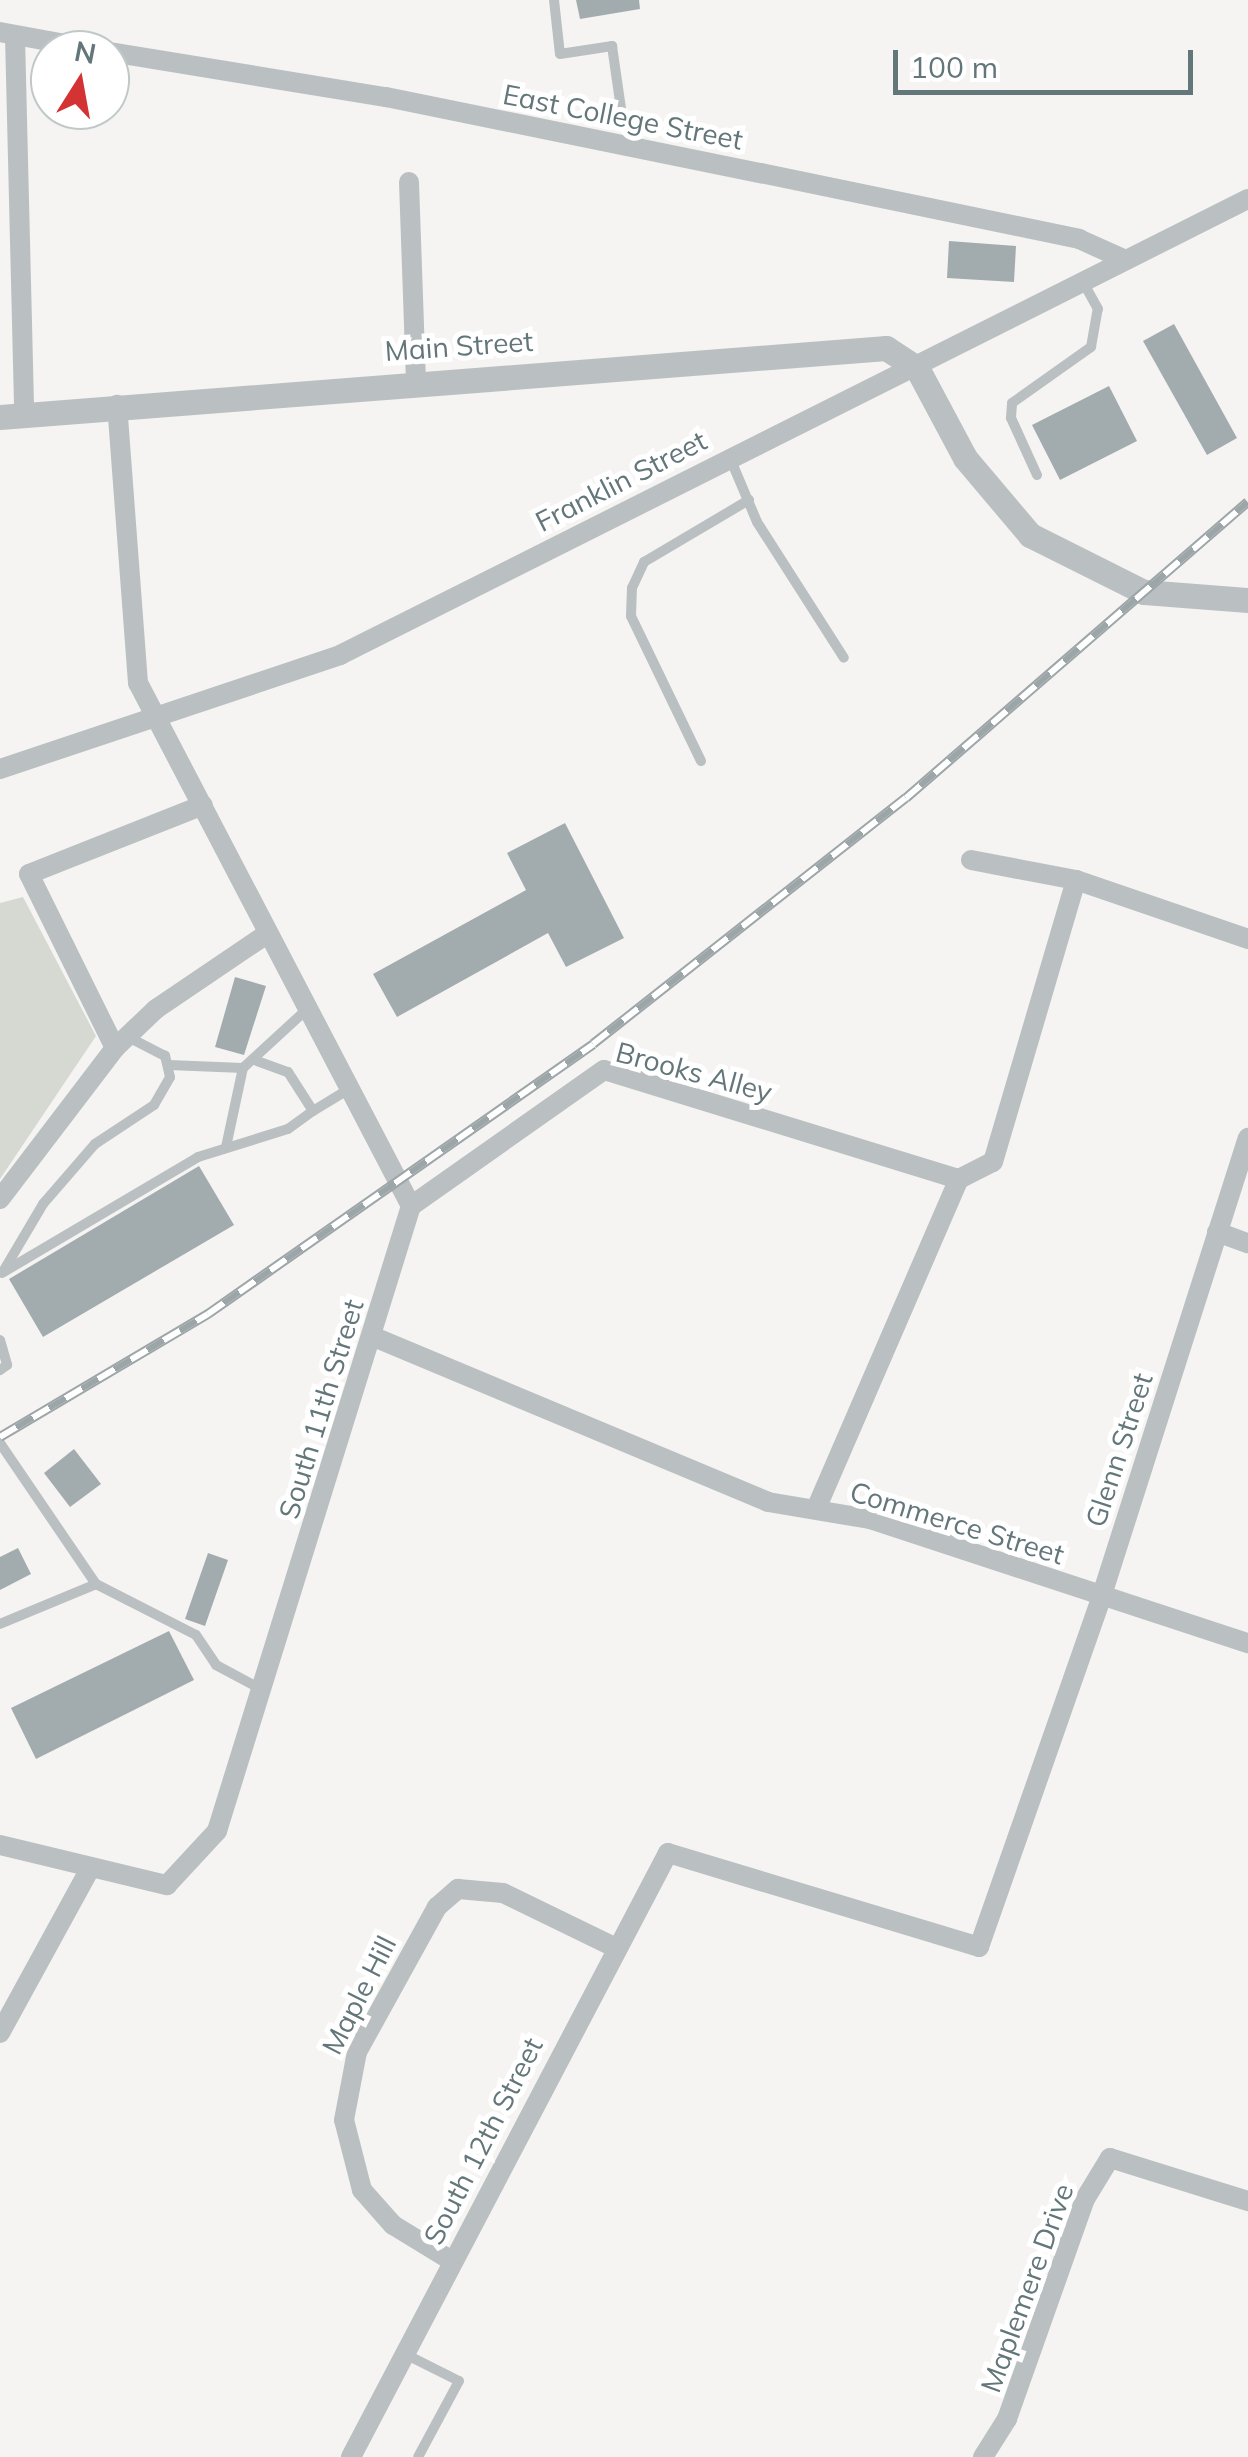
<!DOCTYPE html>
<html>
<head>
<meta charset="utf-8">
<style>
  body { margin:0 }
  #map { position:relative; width:1248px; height:2457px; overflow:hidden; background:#f5f4f2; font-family:Mulish,sans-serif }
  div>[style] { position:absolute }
  .green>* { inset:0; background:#d6d9d1 }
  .building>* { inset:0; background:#a2acae }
  .service>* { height:10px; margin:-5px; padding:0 5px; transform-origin:5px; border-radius:5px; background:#bac0c1 }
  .minor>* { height:20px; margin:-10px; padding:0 10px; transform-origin:10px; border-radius:10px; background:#bac0c1 }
  .tertiary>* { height:25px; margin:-12.5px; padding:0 12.5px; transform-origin:12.5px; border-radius:12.5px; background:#bac0c1 }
  .rail>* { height:10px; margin-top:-5px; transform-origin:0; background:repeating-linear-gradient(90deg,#fff 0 19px,#9ca5a7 0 38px); box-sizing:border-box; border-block:2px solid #9ca5a7 }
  span { translate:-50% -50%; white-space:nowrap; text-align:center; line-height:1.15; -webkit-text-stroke:10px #fff; paint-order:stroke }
  .street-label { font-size:28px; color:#63767a }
  .north { position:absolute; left:30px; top:30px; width:100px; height:100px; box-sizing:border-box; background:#fff; border:2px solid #c1c8ca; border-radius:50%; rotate:11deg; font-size:28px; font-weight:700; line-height:40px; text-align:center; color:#63767a }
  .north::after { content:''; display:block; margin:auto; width:35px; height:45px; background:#d43334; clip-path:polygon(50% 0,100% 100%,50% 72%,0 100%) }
  .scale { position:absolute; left:893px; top:50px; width:300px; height:45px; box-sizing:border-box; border:5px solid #63767a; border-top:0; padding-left:12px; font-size:30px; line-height:35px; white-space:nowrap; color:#63767a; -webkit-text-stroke:8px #fff; paint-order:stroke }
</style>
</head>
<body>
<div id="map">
  <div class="green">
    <div style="clip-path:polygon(23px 897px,96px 1036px,0 1179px,0 903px)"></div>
  </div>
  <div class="building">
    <div style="clip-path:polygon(576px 0,639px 0,640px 9px,580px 19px)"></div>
    <div style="clip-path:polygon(949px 241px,1016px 246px,1014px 282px,947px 278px)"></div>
    <div style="clip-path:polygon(1174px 324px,1237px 438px,1207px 455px,1143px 341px)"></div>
    <div style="clip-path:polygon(1109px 386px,1137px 441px,1060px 480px,1032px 425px)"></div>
    <div style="clip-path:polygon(565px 823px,624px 938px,566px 967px,548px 933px,397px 1017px,373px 974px,526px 890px,507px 853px)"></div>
    <div style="clip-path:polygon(235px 977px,266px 986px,244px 1055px,215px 1047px)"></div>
    <div style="clip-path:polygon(199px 1166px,234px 1225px,43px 1337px,9px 1279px)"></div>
    <div style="clip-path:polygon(74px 1449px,101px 1484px,70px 1507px,44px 1473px)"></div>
    <div style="clip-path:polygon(18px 1548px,31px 1574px,0 1590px,0 1557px)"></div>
    <div style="clip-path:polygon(208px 1553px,228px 1560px,205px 1626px,185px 1619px)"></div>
    <div style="clip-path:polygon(169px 1631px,194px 1680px,36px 1759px,11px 1708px)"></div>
  </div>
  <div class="service">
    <div style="left:554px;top:0;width:54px;rotate:83.7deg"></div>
    <div style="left:560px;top:54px;width:53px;rotate:-8.7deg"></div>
    <div style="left:612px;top:46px;width:70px;rotate:81.8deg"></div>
    <div style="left:730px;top:458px;width:69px;rotate:67.1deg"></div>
    <div style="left:757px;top:522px;width:161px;rotate:57.4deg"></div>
    <div style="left:1037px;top:475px;width:63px;rotate:-114.5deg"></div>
    <div style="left:1011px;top:418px;width:15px;rotate:-86deg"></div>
    <div style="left:1012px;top:403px;width:97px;rotate:-35.3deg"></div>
    <div style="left:1091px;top:347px;width:39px;rotate:-80deg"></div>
    <div style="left:1098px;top:309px;width:33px;rotate:-119deg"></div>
    <div style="left:701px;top:761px;width:161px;rotate:-115.8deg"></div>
    <div style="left:631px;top:616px;width:28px;rotate:-88deg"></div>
    <div style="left:632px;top:588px;width:29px;rotate:-65deg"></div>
    <div style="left:644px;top:562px;width:122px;rotate:-30.6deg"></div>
    <div style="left:257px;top:1061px;width:33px;rotate:20deg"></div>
    <div style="left:288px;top:1072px;width:46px;rotate:57.3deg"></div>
    <div style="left:313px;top:1111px;width:42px;rotate:-31.4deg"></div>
    <div style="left:169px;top:1065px;width:74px;rotate:2.3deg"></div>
    <div style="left:243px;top:1068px;width:84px;rotate:-42.6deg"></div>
    <div style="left:226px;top:1147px;width:81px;rotate:-77.9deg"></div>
    <div style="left:4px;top:1270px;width:77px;rotate:-59.4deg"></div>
    <div style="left:43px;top:1204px;width:79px;rotate:-49.1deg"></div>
    <div style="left:95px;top:1144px;width:71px;rotate:-33.5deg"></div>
    <div style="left:154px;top:1105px;width:32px;rotate:-60deg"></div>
    <div style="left:170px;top:1077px;width:22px;rotate:-103deg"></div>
    <div style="left:165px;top:1056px;width:42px;rotate:-152.8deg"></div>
    <div style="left:2px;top:1273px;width:228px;rotate:-30.6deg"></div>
    <div style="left:198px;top:1157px;width:94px;rotate:-17.3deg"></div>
    <div style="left:288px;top:1129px;width:31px;rotate:-36deg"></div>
    <div style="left:0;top:1340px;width:26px;rotate:74deg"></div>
    <div style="left:7px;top:1365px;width:9px;rotate:144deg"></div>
    <div style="left:0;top:1443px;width:171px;rotate:55.8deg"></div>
    <div style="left:0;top:1624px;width:104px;rotate:-22.6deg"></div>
    <div style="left:96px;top:1584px;width:112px;rotate:27deg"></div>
    <div style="left:196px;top:1635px;width:36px;rotate:56deg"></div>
    <div style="left:216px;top:1665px;width:51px;rotate:28.1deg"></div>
    <div style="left:405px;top:2354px;width:60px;rotate:26.6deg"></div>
    <div style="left:459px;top:2381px;width:86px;rotate:118.3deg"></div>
  </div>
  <div class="minor">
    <div style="left:0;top:32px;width:100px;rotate:10.4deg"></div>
    <div style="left:15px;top:36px;width:380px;rotate:88.6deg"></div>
    <div style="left:110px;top:52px;width:280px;rotate:9.3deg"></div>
    <div style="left:386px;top:97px;width:383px;rotate:11.5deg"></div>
    <div style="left:761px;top:173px;width:325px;rotate:11.7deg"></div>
    <div style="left:1079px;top:239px;width:46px;rotate:24.3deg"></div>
    <div style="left:409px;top:182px;width:197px;rotate:88deg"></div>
    <div style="left:0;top:769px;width:359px;rotate:-18.5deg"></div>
    <div style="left:340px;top:655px;width:1016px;rotate:-26.67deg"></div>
    <div style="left:971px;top:860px;width:107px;rotate:10.8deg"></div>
    <div style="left:1076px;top:880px;width:182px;rotate:18.9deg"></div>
    <div style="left:115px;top:1048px;width:194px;rotate:-116.3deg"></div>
    <div style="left:29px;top:874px;width:187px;rotate:-21.6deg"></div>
    <div style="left:0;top:1199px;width:190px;rotate:-52.7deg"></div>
    <div style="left:115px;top:1048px;width:57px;rotate:-43.6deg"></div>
    <div style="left:156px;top:1009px;width:130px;rotate:-34.1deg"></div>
    <div style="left:411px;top:1206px;width:236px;rotate:-35.2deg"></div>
    <div style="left:604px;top:1070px;width:371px;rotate:17.1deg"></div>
    <div style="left:959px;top:1179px;width:38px;rotate:-27deg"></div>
    <div style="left:993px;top:1162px;width:294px;rotate:-73.6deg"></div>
    <div style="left:1217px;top:1232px;width:33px;rotate:20deg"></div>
    <div style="left:374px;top:1337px;width:427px;rotate:22.7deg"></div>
    <div style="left:768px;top:1502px;width:103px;rotate:9.5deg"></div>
    <div style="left:870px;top:1519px;width:398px;rotate:18.2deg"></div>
    <div style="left:816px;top:1509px;width:360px;rotate:-66.6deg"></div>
    <div style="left:0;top:1845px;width:172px;rotate:13.5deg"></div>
    <div style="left:167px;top:1885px;width:74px;rotate:-47.2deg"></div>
    <div style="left:217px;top:1831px;width:654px;rotate:-72.76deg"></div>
    <div style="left:411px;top:1206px;width:590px;rotate:-117.56deg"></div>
    <div style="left:138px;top:683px;width:279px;rotate:-94.3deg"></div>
    <div style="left:0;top:2033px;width:183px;rotate:-61.3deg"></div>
    <div style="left:452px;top:2261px;width:69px;rotate:-148.6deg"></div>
    <div style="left:393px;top:2225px;width:47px;rotate:-131.5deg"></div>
    <div style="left:362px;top:2190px;width:72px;rotate:-104.4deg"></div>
    <div style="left:344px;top:2120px;width:69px;rotate:-79.2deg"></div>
    <div style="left:357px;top:2052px;width:166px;rotate:-61.1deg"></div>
    <div style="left:437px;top:1907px;width:28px;rotate:-41deg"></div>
    <div style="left:458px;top:1889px;width:45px;rotate:5.1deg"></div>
    <div style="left:503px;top:1893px;width:123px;rotate:25.9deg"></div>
    <div style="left:351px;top:2457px;width:682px;rotate:-62.31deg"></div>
    <div style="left:668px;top:1853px;width:325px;rotate:16.8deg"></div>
    <div style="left:979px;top:1947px;width:370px;rotate:-70.7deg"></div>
    <div style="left:1101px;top:1598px;width:483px;rotate:-72.3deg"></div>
    <div style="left:983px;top:2457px;width:45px;rotate:-57.7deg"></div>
    <div style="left:1007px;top:2419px;width:233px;rotate:-70.5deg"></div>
    <div style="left:1085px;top:2199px;width:48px;rotate:-58.6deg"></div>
    <div style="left:1110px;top:2158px;width:145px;rotate:17.3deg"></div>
  </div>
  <div class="tertiary">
    <div style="left:0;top:417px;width:889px;rotate:-4.45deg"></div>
    <div style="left:886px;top:348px;width:37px;rotate:33deg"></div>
    <div style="left:917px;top:368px;width:102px;rotate:61.9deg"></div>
    <div style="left:965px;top:458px;width:101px;rotate:49.8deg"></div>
    <div style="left:1030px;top:535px;width:127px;rotate:26.6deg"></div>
    <div style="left:1144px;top:592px;width:104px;rotate:4.4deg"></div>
  </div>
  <div class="rail">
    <div style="left:0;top:1437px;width:242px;rotate:-30.6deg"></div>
    <div style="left:208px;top:1314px;width:470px;rotate:-35deg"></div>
    <div style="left:593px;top:1044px;width:398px;rotate:-38.2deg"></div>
    <div style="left:906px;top:798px;width:452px;rotate:-40.9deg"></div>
  </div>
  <div class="street-label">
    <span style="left:623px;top:117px;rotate:11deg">East College Street</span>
    <span style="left:459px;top:346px;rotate:-4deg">Main Street</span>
    <span style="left:621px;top:481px;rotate:-27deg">Franklin Street</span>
    <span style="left:694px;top:1072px;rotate:15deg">Brooks Alley</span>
    <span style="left:321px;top:1409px;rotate:-73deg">South 11th Street</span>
    <span style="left:1119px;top:1450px;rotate:-72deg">Glenn Street</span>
    <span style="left:957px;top:1523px;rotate:17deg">Commerce Street</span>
    <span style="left:359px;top:1995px;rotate:-63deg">Maple Hill</span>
    <span style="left:483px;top:2141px;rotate:-63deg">South 12th Street</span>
    <span style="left:1027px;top:2288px;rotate:-70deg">Maplemere Drive</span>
  </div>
  <div class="north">N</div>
  <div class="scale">100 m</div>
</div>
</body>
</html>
